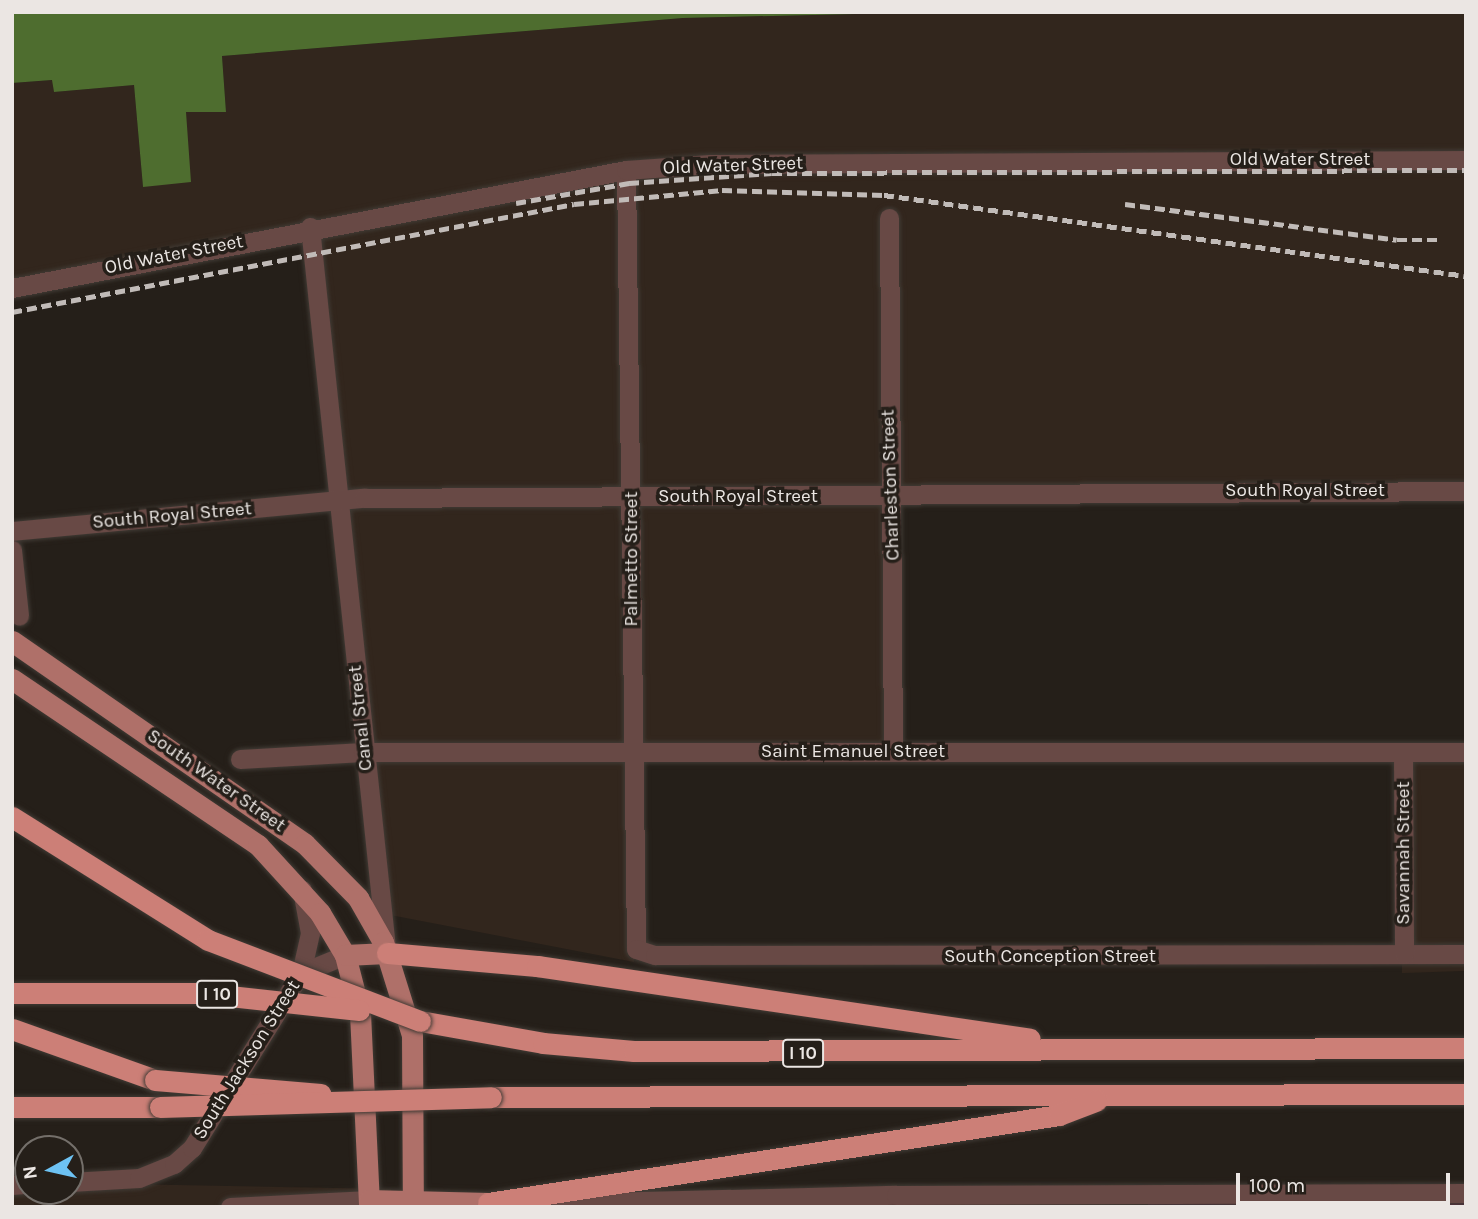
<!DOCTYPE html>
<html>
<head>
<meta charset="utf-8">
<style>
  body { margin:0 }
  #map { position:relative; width:1478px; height:1219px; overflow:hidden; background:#251f19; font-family:Karla,sans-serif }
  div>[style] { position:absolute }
  .built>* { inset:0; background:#32261d }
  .green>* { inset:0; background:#57263d }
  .water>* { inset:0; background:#4e6d2f }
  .roads { filter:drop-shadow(0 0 2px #413b35) drop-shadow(0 0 2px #413b35) }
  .minor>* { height:19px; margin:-9.5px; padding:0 9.5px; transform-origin:9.5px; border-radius:9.5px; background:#684945 }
  .major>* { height:21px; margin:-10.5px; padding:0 10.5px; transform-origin:10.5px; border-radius:10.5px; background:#af7069 }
  .highway>* { height:21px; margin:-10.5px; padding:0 10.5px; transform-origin:10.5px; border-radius:10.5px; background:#cc7f77 }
  .rail>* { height:4.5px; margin-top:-2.25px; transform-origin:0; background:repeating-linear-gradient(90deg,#c1bbb8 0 10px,transparent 0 15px) }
  .bridges { filter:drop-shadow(0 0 2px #413b35) drop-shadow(0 0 2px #413b35) }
  .highway-bridge>* { height:21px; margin:-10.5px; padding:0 10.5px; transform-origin:10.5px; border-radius:10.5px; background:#cc7f77 }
  span { translate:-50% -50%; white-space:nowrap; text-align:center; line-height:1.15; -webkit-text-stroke:7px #251f19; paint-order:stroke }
  .shield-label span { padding:2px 5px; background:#251f19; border:2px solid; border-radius:5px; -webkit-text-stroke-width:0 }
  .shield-label { font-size:18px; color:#ebe6e3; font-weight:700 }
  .street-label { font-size:19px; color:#ebe6e3 }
  .frame { position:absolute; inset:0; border:14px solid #ebe6e3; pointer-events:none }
  .north { position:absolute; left:14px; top:1135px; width:70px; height:70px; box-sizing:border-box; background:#251f19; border:2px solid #746f6a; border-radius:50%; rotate:262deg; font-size:19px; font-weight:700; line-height:28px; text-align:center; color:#ebe6e3 }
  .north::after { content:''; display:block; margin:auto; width:24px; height:32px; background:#6dc2f3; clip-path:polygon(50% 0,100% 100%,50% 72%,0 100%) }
  .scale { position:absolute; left:1236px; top:1173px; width:214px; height:32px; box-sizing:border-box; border:4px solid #ebe6e3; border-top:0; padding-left:9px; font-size:21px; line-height:24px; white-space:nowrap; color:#ebe6e3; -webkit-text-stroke:5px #251f19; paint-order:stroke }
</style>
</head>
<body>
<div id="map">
  <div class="built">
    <div style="clip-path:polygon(940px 12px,1466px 12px,1466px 491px,891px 495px,893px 752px,632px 752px,634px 962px,385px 914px,310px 228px,12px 280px,12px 83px,53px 80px,54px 92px,134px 85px,143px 187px,186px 111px,226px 112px,222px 56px,683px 18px)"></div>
    <div style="clip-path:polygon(1401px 743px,1466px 744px,1466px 971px,1402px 973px)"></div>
    <div style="clip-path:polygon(12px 1181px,28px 1191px,70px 1191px,70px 1183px,391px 1189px,392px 1207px,12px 1207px)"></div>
  </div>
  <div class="green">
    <div style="clip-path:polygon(1147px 1192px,1466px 1193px,1466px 1207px,1148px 1207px)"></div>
  </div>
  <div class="water">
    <div style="clip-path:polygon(12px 12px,940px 12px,683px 18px,222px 56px,226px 112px,186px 112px,191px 182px,143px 187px,134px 85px,54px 92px,52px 80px,12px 83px)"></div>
  </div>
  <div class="roads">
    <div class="minor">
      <div style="left:626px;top:170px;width:779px;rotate:89.26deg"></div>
      <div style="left:636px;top:949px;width:20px;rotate:18deg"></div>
      <div style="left:655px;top:955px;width:811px;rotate:-0.07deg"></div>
      <div style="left:889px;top:218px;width:534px;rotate:89.57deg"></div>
      <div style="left:310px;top:227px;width:725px;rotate:83.98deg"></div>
      <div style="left:12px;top:288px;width:625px;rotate:-10.88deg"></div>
      <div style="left:626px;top:170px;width:84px;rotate:-4.1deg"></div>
      <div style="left:710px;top:164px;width:756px;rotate:-0.3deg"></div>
      <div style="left:12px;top:531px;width:354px;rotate:-5.4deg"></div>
      <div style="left:364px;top:498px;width:1102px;rotate:-0.36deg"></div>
      <div style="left:12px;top:550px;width:66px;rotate:83.9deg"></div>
      <div style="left:1403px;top:752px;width:202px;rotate:89.7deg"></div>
      <div style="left:240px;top:759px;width:123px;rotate:-3.3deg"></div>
      <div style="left:363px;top:752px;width:1103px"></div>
      <div style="left:301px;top:973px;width:41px;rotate:-77.3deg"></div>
      <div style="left:310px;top:933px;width:44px;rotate:-100.5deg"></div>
      <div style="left:70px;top:1182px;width:69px;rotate:-3.3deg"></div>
      <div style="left:139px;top:1178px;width:38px;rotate:-22deg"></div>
      <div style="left:174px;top:1164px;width:24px;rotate:-42deg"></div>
      <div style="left:192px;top:1148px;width:206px;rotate:-58.1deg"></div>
      <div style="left:301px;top:973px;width:48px;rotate:-22.2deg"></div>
      <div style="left:12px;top:1185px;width:16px;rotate:-4deg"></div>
      <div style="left:520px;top:1204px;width:376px;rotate:-1.4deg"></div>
      <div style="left:896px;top:1195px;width:570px;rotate:-0.2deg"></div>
      <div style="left:230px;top:1207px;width:139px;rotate:-2.9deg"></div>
    </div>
    <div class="major">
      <div style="left:12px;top:641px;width:356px;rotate:34.7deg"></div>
      <div style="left:305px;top:844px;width:76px;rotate:45.5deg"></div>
      <div style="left:358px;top:898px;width:51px;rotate:60.4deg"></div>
      <div style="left:383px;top:942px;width:97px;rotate:72.7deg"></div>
      <div style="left:412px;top:1035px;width:172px;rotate:89.7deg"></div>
      <div style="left:12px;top:679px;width:297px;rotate:34deg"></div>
      <div style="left:258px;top:845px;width:92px;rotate:47.6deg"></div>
      <div style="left:320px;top:913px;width:49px;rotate:59.2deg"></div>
      <div style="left:345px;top:955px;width:60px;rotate:75.5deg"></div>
      <div style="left:360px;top:1013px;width:194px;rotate:87.3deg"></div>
      <div style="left:345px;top:955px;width:42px;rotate:-2.7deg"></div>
      <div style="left:369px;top:1200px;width:119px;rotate:1.4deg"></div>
    </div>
    <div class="highway">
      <div style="left:387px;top:953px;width:151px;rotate:5deg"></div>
      <div style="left:537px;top:966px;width:498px;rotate:8.4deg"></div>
      <div style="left:420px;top:1021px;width:125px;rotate:10.1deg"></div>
      <div style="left:543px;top:1043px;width:91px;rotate:5deg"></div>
      <div style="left:634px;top:1051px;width:832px;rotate:-0.21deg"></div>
      <div style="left:12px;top:1029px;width:152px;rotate:19.6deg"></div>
      <div style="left:491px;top:1097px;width:975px;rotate:-0.18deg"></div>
      <div style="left:12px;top:1107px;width:148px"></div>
      <div style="left:488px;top:1203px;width:578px;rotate:-8.76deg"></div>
      <div style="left:1059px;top:1115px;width:40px;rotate:-21deg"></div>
    </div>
  </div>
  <div class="rail">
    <div style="left:516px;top:203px;width:115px;rotate:-10deg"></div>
    <div style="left:629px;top:183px;width:143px;rotate:-4deg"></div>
    <div style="left:772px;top:173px;width:694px;rotate:-0.25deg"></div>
    <div style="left:1125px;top:204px;width:274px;rotate:7.5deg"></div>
    <div style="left:1397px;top:240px;width:45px"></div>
    <div style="left:12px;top:312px;width:572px;rotate:-10.88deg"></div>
    <div style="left:574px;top:204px;width:149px;rotate:-5.4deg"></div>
    <div style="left:722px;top:190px;width:162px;rotate:1.8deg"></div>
    <div style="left:884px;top:195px;width:588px;rotate:7.92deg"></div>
  </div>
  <div class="bridges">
    <div class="highway-bridge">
      <div style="left:12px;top:817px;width:231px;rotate:32.1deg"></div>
      <div style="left:208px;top:940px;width:227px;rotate:20.9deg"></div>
      <div style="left:12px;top:993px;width:190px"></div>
      <div style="left:202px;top:993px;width:158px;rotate:6.2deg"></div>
      <div style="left:155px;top:1080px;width:166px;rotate:4.8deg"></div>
      <div style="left:160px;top:1107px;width:331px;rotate:-1.7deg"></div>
    </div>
  </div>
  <div class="shield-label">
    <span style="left:217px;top:994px">I 10</span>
    <span style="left:803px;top:1053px">I 10</span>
  </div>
  <div class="street-label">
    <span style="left:1300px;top:160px">Old Water Street</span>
    <span style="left:733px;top:166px;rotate:-2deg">Old Water Street</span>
    <span style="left:174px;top:255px;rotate:-11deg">Old Water Street</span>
    <span style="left:891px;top:485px;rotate:-92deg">Charleston Street</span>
    <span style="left:1305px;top:491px">South Royal Street</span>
    <span style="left:738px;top:497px">South Royal Street</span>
    <span style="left:172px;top:516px;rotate:-5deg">South Royal Street</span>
    <span style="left:632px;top:559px;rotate:-90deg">Palmetto Street</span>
    <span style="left:361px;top:718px;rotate:-96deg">Canal Street</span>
    <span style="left:853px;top:752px">Saint Emanuel Street</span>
    <span style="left:216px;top:781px;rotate:35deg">South Water Street</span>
    <span style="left:1404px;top:853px;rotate:-90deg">Savannah Street</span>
    <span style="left:1050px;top:957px">South Conception Street</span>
    <span style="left:247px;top:1060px;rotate:-58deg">South Jackson Street</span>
  </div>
  <div class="frame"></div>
  <div class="north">N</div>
  <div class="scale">100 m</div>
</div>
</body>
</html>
